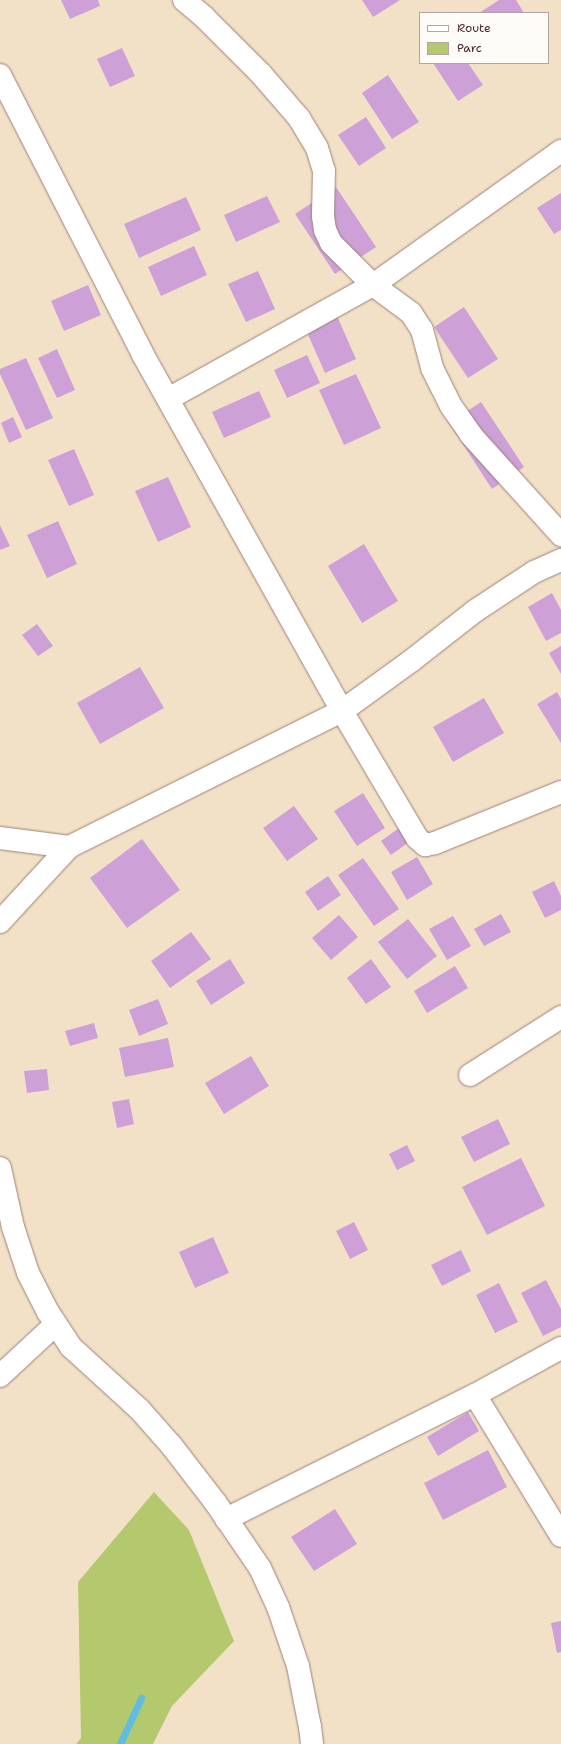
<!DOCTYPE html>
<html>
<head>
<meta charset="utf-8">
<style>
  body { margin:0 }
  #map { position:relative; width:561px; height:1744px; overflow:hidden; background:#f3e1c7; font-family:"Shantell Sans",sans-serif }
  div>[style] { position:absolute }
  .green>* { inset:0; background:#b4c96d }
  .stream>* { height:7px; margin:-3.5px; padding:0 3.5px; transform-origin:3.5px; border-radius:3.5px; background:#61bddf }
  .building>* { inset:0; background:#cda1d8 }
  .roads { filter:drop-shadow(0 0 1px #9e8079) drop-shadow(0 0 1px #9e8079) }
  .minor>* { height:22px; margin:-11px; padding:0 11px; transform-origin:11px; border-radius:11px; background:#fff }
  span { translate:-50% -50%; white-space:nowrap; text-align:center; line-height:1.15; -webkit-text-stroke:4px #fdfcf7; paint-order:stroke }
  .legend { position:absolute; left:419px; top:12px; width:130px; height:52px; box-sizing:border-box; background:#fdfcf7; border:1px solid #b5a4a5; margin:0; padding:5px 7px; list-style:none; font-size:12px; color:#4a1f2b }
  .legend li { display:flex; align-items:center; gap:8px; height:20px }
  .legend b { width:20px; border:1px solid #b5a4a5 }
</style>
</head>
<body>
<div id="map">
  <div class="green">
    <div style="clip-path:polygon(154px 1492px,189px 1530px,234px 1641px,172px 1706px,153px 1744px,76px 1744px,81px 1738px,78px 1582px)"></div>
  </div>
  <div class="stream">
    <div style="left:120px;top:1744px;width:51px;rotate:-65.5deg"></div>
  </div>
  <div class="building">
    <div style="clip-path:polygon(61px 0,98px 0,100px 6px,70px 19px)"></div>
    <div style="clip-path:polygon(362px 0,400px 0,373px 17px)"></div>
    <div style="clip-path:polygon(499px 0,516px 0,524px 13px,479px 13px)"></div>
    <div style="clip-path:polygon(122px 48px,135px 76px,110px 87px,97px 59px)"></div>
    <div style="clip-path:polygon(433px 63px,468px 63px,483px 85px,458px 101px)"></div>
    <div style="clip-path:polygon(388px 75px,419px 122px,392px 139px,362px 93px)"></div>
    <div style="clip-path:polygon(366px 117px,386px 148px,359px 166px,338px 135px)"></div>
    <div style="clip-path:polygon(336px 187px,376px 247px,335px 274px,295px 214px)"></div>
    <div style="clip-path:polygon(561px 193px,561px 230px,554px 234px,537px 208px)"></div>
    <div style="clip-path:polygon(267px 196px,280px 222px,236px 242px,224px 215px)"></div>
    <div style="clip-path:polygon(186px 197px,201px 230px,139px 258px,124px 224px)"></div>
    <div style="clip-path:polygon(194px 246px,207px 275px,161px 296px,148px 267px)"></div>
    <div style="clip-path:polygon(258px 271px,275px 309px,246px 322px,228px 284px)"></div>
    <div style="clip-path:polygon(88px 285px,101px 315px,64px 331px,51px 301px)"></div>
    <div style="clip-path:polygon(464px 307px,498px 359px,468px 378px,434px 327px)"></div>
    <div style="clip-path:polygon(337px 316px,356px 359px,325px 373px,306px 330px)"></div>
    <div style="clip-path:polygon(57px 349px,75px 390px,57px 398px,38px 358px)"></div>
    <div style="clip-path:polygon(307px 355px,320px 383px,287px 398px,274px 370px)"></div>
    <div style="clip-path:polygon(26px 358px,53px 418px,26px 430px,0 374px,0 369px)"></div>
    <div style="clip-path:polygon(356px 374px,381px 428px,344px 445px,319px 390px)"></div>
    <div style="clip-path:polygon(259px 391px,271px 417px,224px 438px,212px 412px)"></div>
    <div style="clip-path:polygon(481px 402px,524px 467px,492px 489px,449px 423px)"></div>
    <div style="clip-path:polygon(13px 417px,22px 437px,9px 443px,1px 423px)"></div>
    <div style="clip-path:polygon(74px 449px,94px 495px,69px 506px,48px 460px)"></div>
    <div style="clip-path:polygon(168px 477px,191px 527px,158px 542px,135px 491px)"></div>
    <div style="clip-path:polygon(58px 521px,77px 564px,47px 578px,27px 535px)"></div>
    <div style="clip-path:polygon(0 525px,10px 546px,0 550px)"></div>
    <div style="clip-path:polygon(364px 544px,398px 601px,362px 623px,328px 566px)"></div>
    <div style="clip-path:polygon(552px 593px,561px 610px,561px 633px,546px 641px,528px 607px)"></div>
    <div style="clip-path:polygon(37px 624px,53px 646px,38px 656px,22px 635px)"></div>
    <div style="clip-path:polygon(561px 646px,561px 674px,549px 653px)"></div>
    <div style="clip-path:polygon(140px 667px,164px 708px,100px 744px,77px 703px)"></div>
    <div style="clip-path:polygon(557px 692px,561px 699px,561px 743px,537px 704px)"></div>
    <div style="clip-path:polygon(484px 698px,504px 733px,453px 762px,433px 727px)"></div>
    <div style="clip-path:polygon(363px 793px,385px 828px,357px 846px,334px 811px)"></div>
    <div style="clip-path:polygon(294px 806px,318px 839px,287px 861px,263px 828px)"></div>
    <div style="clip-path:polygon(403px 825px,413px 839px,391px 855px,381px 841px)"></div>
    <div style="clip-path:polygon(142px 839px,180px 890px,127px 928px,90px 878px)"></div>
    <div style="clip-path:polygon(417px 857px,433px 884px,407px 900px,391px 872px)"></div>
    <div style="clip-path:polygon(363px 858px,399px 909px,374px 926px,338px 875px)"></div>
    <div style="clip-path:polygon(328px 876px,341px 895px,318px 911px,305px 892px)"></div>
    <div style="clip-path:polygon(554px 881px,561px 896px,561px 910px,545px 918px,532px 892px)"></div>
    <div style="clip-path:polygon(501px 914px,511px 932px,484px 946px,474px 929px)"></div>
    <div style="clip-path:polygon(339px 915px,358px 937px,331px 960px,312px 938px)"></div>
    <div style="clip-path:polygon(453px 916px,471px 946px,447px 960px,429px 929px)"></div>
    <div style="clip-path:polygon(408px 919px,437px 956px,407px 979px,378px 942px)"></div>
    <div style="clip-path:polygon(191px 932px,211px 959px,170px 988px,151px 961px)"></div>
    <div style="clip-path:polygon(230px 959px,245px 983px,211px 1005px,196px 981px)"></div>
    <div style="clip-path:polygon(371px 959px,391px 987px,366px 1004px,347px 978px)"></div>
    <div style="clip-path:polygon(455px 966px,468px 988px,427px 1013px,414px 991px)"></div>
    <div style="clip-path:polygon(158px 999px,168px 1024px,139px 1036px,129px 1010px)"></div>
    <div style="clip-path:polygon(94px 1023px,98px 1038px,70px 1046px,65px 1031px)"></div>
    <div style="clip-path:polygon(168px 1038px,174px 1067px,125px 1077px,119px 1048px)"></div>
    <div style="clip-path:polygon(251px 1056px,269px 1086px,224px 1114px,205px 1083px)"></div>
    <div style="clip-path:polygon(47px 1069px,49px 1090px,27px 1093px,24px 1071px)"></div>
    <div style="clip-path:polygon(129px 1099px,134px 1124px,117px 1128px,112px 1102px)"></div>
    <div style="clip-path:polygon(498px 1119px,510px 1144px,474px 1162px,461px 1137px)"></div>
    <div style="clip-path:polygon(407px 1145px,415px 1161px,397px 1170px,389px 1154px)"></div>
    <div style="clip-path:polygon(521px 1158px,545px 1206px,487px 1235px,462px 1187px)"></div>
    <div style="clip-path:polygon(354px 1222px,368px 1250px,350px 1259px,336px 1231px)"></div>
    <div style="clip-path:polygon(213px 1237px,229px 1273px,195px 1288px,179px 1252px)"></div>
    <div style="clip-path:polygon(461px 1250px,471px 1271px,442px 1286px,431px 1265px)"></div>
    <div style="clip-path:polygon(546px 1280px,561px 1309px,561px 1327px,543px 1336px,521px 1293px)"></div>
    <div style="clip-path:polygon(499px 1283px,518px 1322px,495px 1333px,476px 1295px)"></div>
    <div style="clip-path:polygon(468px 1412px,479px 1431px,438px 1456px,427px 1437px)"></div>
    <div style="clip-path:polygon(488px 1450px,507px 1487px,443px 1520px,424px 1483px)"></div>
    <div style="clip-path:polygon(335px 1509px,357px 1544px,314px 1571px,291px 1537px)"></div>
    <div style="clip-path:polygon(561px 1621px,561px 1652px,557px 1653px,551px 1623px)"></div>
  </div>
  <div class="roads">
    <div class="minor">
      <div style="left:184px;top:0;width:26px;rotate:40deg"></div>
      <div style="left:204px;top:17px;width:81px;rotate:45deg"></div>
      <div style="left:261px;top:74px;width:58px;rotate:49.2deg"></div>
      <div style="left:299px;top:118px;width:35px;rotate:59deg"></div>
      <div style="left:317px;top:148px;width:24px;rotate:73deg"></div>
      <div style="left:324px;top:171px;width:45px;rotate:91.3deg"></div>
      <div style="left:323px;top:216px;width:14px;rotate:82deg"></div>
      <div style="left:325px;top:230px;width:14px;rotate:65deg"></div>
      <div style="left:331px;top:243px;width:59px;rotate:45deg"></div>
      <div style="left:373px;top:285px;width:47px;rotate:36.4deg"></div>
      <div style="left:411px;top:313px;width:20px;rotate:57deg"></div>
      <div style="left:422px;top:330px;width:39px;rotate:75deg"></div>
      <div style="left:432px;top:368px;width:42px;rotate:63.4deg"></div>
      <div style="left:451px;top:406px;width:35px;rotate:55deg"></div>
      <div style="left:471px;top:435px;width:135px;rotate:48deg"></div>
      <div style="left:0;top:75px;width:312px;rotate:62.9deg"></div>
      <div style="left:142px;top:353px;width:410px;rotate:60.8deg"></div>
      <div style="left:342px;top:711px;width:147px;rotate:59.4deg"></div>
      <div style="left:417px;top:838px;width:11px;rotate:41deg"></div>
      <div style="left:425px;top:845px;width:10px;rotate:-11deg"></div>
      <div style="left:435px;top:843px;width:136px;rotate:-22deg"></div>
      <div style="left:168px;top:399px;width:235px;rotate:-29.1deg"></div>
      <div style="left:373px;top:285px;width:231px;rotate:-35.5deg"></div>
      <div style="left:0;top:838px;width:70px;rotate:7.4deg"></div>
      <div style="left:69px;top:847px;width:305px;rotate:-26.5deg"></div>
      <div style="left:342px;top:711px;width:85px;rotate:-35.9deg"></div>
      <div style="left:411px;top:661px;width:81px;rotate:-38deg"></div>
      <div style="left:475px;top:611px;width:71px;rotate:-33.5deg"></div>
      <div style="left:534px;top:572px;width:30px;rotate:-24deg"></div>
      <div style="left:0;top:922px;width:102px;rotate:-47.4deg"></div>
      <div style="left:470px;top:1075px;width:108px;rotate:-32.5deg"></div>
      <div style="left:0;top:1168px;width:60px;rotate:77.6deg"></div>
      <div style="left:13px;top:1227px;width:48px;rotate:71.9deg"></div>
      <div style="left:28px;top:1273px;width:44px;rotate:62.9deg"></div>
      <div style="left:48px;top:1312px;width:42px;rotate:56.7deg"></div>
      <div style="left:71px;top:1347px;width:93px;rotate:42.4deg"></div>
      <div style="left:140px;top:1410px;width:47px;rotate:48.5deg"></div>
      <div style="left:171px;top:1445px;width:72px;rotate:52.3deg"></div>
      <div style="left:215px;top:1502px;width:80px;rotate:55.7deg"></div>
      <div style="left:260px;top:1568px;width:43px;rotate:65.2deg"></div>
      <div style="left:278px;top:1607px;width:62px;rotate:71.3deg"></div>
      <div style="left:298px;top:1666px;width:62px;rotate:78.9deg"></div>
      <div style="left:310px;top:1727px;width:17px;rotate:83deg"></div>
      <div style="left:0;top:1376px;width:76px;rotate:-42.9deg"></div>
      <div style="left:475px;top:1395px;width:165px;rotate:58.6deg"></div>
      <div style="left:226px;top:1519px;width:278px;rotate:-26.5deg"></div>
      <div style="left:475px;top:1395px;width:98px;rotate:-28.7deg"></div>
    </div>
  </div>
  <ul class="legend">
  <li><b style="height:5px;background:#fff"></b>Route</li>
  <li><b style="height:11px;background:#b4c96d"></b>Parc</li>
  </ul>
</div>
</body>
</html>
